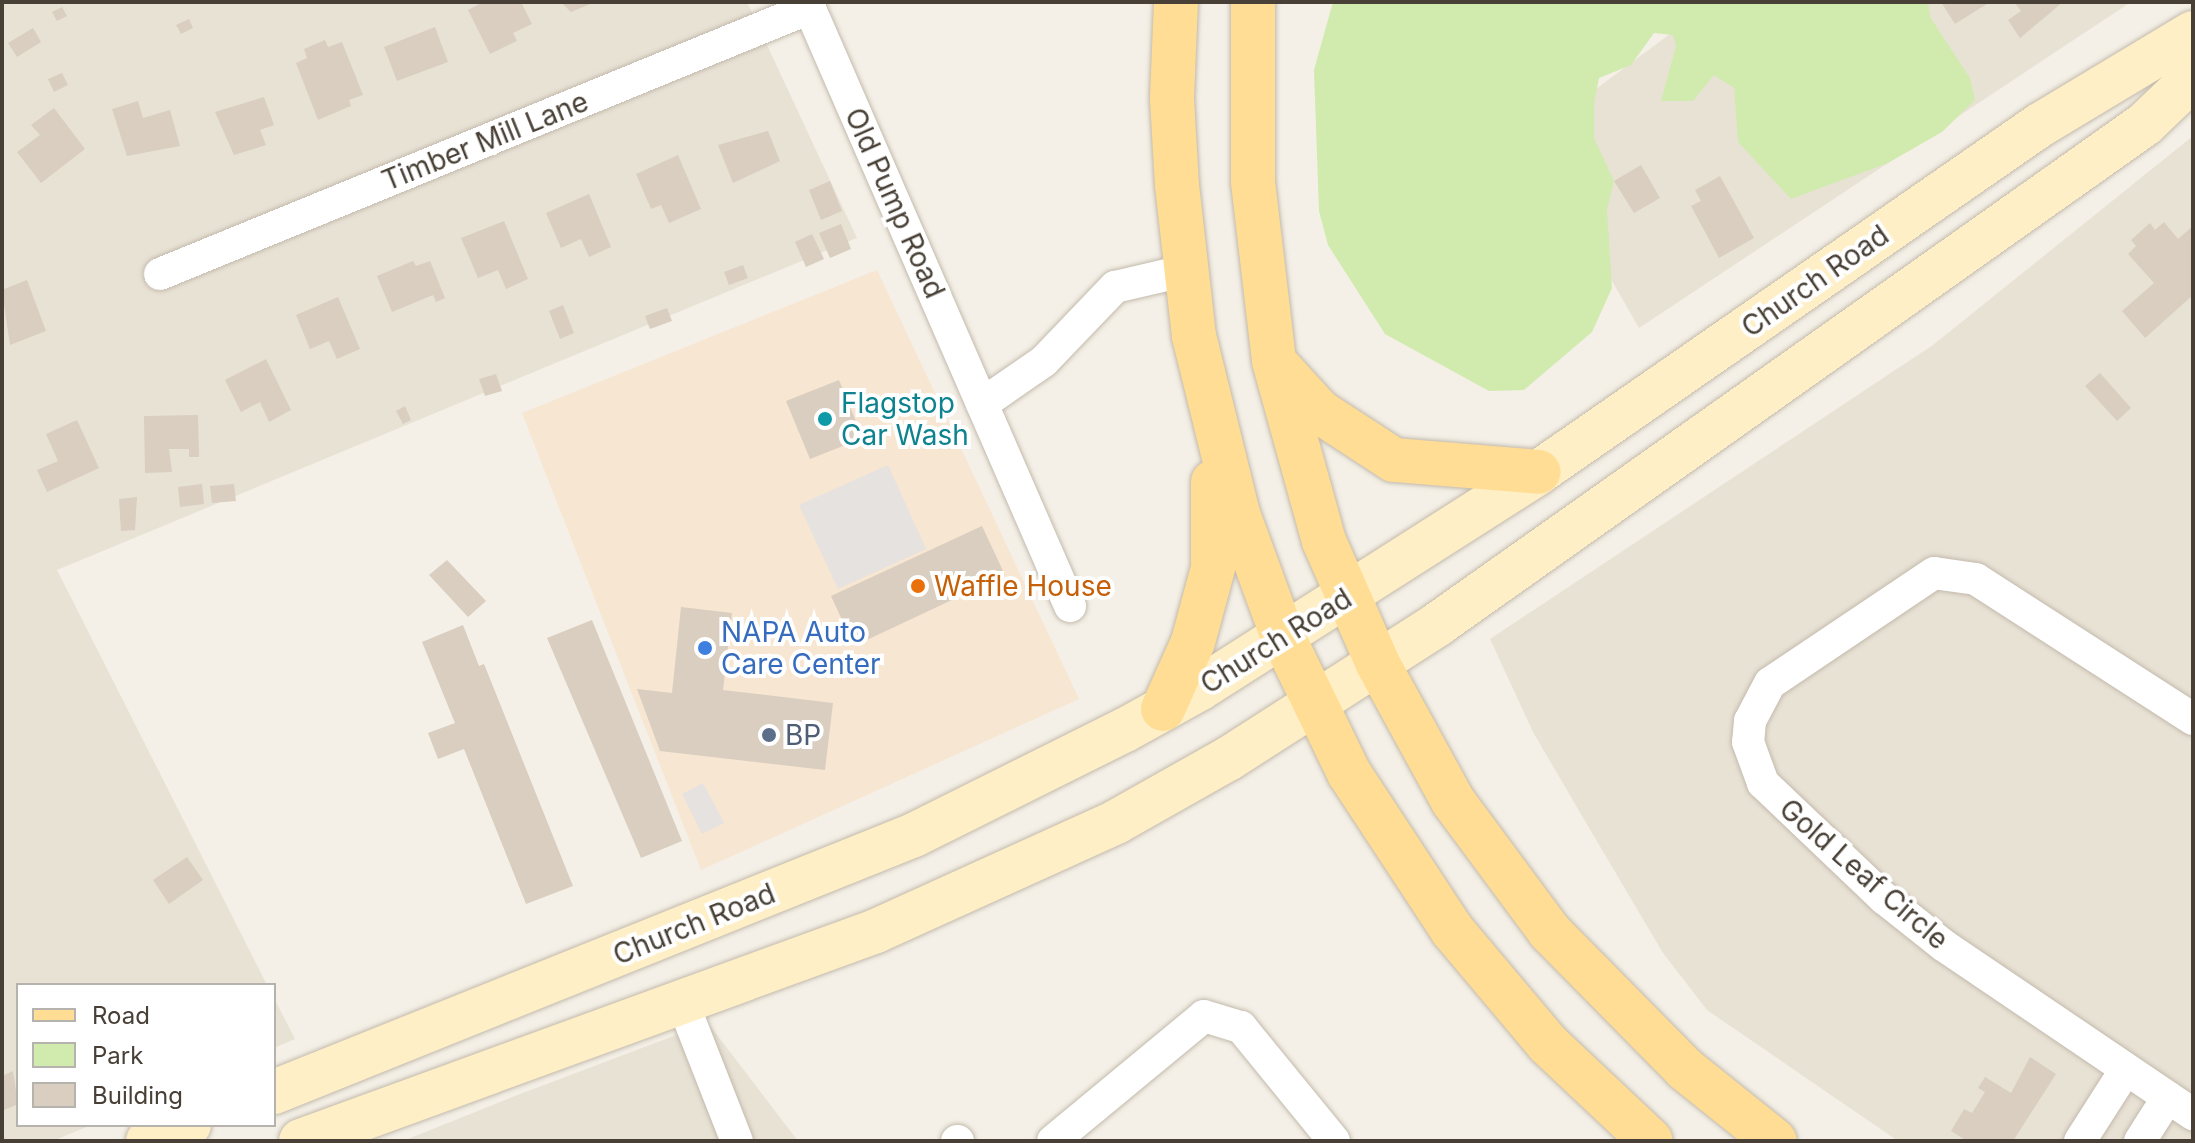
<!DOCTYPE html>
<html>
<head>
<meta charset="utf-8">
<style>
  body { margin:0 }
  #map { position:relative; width:2195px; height:1143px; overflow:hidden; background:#f4f0e7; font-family:Inter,sans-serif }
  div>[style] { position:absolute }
  .residential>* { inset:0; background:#e8e2d5 }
  .commercial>* { inset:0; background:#f7e6d1 }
  .green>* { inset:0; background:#d1eaae }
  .parking>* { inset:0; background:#e5e2df }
  .building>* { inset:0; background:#d9cebf }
  .roads { filter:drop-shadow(0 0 2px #c3baac) drop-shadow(0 0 2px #c3baac) }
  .street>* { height:32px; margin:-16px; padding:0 16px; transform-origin:16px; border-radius:16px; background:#fff }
  .secondary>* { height:44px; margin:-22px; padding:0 22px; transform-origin:22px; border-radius:22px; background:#ffefc6 }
  .primary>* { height:44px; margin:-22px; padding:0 22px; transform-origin:22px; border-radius:22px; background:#ffdd95 }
  .dots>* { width:22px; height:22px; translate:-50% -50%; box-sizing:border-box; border:4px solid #fff; border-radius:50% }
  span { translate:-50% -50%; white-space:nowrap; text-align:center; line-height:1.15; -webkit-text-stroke:8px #fff; paint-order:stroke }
  .street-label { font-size:28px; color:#484036 }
  .culture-label { font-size:28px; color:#0d838f }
  .left { translate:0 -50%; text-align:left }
  .food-label { font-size:28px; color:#c56008 }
  .shop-label { font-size:28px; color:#366cbe }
  .service-label { font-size:28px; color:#4e5e75 }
  .frame { position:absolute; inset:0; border:4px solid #484036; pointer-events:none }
  .legend { position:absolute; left:16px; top:983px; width:260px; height:144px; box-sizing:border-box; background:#fff; border:2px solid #b6b3af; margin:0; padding:10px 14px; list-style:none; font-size:24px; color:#484036 }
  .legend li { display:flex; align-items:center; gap:16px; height:40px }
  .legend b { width:40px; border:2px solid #b6b3af }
</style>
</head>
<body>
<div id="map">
  <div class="residential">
    <div style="clip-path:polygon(2px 2px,747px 2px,857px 238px,57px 570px,267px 985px,18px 985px,18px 1125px,91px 1125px,53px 1141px,2px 1141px)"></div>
    <div style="clip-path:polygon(1713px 2px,2131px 2px,1639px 328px,1530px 138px)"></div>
    <div style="clip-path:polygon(2193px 136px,2193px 1141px,1898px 1141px,1707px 1010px,1663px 953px,1585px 821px,1533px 732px,1490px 639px,1933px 345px)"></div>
    <div style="clip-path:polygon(274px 998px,295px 1039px,274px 1048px)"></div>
    <div style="clip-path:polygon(708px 1023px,798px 1141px,403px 1141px,520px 1094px)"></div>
  </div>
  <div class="commercial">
    <div style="clip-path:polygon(877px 270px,1079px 699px,701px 870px,522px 413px)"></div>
  </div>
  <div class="green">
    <div style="clip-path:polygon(1333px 2px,1928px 2px,1930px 17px,1970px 78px,1975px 100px,1942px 132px,1888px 163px,1791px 199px,1738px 142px,1734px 88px,1714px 75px,1693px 101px,1661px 101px,1676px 46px,1673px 35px,1654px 33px,1631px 65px,1599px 78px,1594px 104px,1594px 138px,1614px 181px,1607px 209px,1612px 288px,1592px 332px,1524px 390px,1489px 391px,1385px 334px,1328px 245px,1319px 211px,1314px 70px)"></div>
  </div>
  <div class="parking">
    <div style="clip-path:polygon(888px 465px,926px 549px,838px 589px,799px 505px)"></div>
    <div style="clip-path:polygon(703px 783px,724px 823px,702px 834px,682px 794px)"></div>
  </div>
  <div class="building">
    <div style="clip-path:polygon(483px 2px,521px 2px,532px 24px,513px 33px,517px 41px,490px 54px,468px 10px)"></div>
    <div style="clip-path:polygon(561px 2px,595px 2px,571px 12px)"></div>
    <div style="clip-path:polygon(1941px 2px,1990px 2px,1955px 24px)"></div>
    <div style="clip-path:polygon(2014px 2px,2063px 2px,2020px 38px,2008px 20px,2021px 11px)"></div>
    <div style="clip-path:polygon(62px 7px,67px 16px,57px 21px,52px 12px)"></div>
    <div style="clip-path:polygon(189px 19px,193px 28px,181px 34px,176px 25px)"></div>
    <div style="clip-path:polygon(435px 27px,448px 62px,397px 81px,384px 47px)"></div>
    <div style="clip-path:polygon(33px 28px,41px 42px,17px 57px,8px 43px)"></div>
    <div style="clip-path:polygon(325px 40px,328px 47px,342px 42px,363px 95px,349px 100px,351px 106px,318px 120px,296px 63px,307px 58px,304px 49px)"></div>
    <div style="clip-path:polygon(62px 73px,68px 85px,54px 92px,48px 79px)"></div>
    <div style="clip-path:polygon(264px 97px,274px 125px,260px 130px,266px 145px,234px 155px,215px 112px)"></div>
    <div style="clip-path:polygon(138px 101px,143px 118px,170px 110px,180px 146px,127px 156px,112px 109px)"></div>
    <div style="clip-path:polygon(54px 108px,85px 149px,41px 183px,17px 152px,40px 135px,31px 125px)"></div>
    <div style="clip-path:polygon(768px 131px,780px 161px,733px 183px,718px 145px)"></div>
    <div style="clip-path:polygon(678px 155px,701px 209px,669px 223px,661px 205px,651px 209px,636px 174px)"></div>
    <div style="clip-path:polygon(1641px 165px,1660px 198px,1634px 213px,1614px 181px)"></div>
    <div style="clip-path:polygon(1720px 176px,1754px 238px,1719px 258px,1691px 206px,1701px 201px,1695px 190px)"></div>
    <div style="clip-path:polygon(830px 181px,842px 211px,821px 220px,809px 190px)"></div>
    <div style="clip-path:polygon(589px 194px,611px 247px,589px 257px,581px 239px,561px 248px,546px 213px)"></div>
    <div style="clip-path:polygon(504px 221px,528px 279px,506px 289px,498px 270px,478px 278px,461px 238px)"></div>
    <div style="clip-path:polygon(2164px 222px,2178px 239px,2193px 226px,2193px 295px,2145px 338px,2122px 311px,2154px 283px,2128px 254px,2136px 246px,2131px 240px,2150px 223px,2155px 230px)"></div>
    <div style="clip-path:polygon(841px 224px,851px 249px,830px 258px,819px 233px)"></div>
    <div style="clip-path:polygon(812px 234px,824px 259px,806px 267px,795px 242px)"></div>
    <div style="clip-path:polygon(413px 261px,416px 266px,430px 261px,445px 298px,436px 302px,433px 295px,392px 312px,377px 276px)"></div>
    <div style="clip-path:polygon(743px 265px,748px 278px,729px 285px,724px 272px)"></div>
    <div style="clip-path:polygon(27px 280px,46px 331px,10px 345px,2px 290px)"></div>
    <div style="clip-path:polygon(338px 297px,360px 349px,337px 359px,329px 341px,310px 349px,296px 315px)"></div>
    <div style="clip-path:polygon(563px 305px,574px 333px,560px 339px,549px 311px)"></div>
    <div style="clip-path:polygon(667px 308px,672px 321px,650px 329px,645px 316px)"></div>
    <div style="clip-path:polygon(266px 359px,291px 410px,269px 422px,260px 402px,241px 412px,225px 380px)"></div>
    <div style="clip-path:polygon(2100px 373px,2131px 408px,2117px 421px,2085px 386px)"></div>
    <div style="clip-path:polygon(496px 374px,502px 391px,485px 396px,479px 379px)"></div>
    <div style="clip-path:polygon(839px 380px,863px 438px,810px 459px,786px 401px)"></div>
    <div style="clip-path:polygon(405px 406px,411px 420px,403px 424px,396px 411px)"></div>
    <div style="clip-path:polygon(198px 415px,199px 457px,189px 457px,189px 449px,169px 449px,172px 472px,145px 473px,144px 416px)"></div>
    <div style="clip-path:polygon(77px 420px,99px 468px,47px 492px,37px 470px,58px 461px,46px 434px)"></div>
    <div style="clip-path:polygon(202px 484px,204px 504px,180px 507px,178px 487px)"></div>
    <div style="clip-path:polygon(234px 484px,236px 501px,212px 503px,210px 486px)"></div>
    <div style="clip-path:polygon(137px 497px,135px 530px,121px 531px,119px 499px)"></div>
    <div style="clip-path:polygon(982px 526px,1005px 575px,854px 646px,831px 596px)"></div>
    <div style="clip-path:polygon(447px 560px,486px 601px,468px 617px,429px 575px)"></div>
    <div style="clip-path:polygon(681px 607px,732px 613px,723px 690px,833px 703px,825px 770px,660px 751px,637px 689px,672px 693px)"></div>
    <div style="clip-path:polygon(592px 620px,682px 841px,641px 858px,547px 638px)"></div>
    <div style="clip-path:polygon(463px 625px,479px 666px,484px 664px,573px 886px,526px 904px,464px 749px,438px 759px,428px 733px,455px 723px,422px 642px)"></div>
    <div style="clip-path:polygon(187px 857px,203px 880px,169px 904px,153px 880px)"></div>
    <div style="clip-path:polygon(2030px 1057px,2056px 1074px,2013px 1141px,1967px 1141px,1951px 1131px,1964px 1109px,1972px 1113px,1985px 1092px,1978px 1088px,1985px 1077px,2011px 1093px)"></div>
    <div style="clip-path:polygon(13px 1071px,18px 1104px,2px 1111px,2px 1076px)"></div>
  </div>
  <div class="roads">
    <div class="street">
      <div style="left:807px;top:2px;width:659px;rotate:66.47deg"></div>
      <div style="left:160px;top:274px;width:702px;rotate:-22.26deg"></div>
      <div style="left:982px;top:404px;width:75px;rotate:-34.7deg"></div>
      <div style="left:1044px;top:361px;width:103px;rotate:-46.2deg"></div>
      <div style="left:1115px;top:287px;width:71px;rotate:-13.1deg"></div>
      <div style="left:2193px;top:719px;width:258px;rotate:-147.2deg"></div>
      <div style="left:1976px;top:579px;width:42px;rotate:-171.9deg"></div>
      <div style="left:1934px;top:573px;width:197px;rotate:146.1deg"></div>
      <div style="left:1770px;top:683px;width:43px;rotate:117.8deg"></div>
      <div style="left:1750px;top:721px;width:21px;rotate:95deg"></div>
      <div style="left:1748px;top:742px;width:44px;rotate:69.9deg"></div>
      <div style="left:1763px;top:783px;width:168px;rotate:43.6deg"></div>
      <div style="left:1885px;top:899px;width:74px;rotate:38.4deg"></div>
      <div style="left:1943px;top:945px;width:302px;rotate:34.1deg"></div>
      <div style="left:682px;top:1001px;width:150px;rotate:68.6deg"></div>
      <div style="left:957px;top:1141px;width:1px"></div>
      <div style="left:1053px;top:1141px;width:196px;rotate:-39.6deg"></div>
      <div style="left:1204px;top:1016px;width:39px;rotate:17deg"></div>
      <div style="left:1241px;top:1027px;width:147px;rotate:50.8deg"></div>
      <div style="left:2080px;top:1141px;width:85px;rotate:-57.4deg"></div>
      <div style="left:2140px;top:1141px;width:52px;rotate:-57.5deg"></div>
    </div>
    <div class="secondary">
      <div style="left:274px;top:1092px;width:690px;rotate:-21.88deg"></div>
      <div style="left:914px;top:835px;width:236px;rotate:-26.5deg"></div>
      <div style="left:1125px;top:730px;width:85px;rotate:-29deg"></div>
      <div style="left:1199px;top:689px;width:403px;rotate:-32.5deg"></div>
      <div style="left:1539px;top:472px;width:609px;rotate:-34.71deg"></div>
      <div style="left:2040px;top:125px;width:179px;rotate:-31deg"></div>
      <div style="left:148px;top:1141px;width:44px;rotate:-21.3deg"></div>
      <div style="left:301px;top:1141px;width:612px;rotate:-20.06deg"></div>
      <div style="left:876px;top:931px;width:264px;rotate:-24.4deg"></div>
      <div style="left:1116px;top:822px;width:129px;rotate:-29.4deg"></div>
      <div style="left:1228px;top:759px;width:250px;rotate:-32.7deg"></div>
      <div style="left:1438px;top:624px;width:866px;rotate:-35.27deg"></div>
      <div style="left:2145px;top:124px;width:66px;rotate:-43.8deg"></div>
    </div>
    <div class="primary">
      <div style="left:1176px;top:2px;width:97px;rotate:92.4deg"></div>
      <div style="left:1172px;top:99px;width:86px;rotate:86.7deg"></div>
      <div style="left:1177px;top:185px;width:152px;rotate:83.6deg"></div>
      <div style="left:1194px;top:336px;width:183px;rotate:76.1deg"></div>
      <div style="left:1238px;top:514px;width:131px;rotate:69.9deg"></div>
      <div style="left:1283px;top:637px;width:151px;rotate:64.1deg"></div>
      <div style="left:1349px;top:773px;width:188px;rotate:56.7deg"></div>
      <div style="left:1452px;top:930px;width:149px;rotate:49.9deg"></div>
      <div style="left:1548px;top:1044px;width:141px;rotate:43.3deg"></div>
      <div style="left:1253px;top:2px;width:180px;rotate:90deg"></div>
      <div style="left:1253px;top:182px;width:180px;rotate:83.3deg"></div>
      <div style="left:1274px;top:361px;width:187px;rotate:74.5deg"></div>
      <div style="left:1324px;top:541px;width:134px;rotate:66.3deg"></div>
      <div style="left:1378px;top:664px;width:156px;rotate:61.3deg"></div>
      <div style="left:1453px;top:801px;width:163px;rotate:53.5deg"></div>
      <div style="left:1550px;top:932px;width:192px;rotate:45.4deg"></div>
      <div style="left:1685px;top:1069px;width:115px;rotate:38.7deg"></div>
      <div style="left:1278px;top:366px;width:62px;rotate:47.6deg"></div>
      <div style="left:1320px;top:412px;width:88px;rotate:33deg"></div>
      <div style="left:1394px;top:460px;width:145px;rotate:4.7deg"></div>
      <div style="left:1163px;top:709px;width:73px;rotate:-65.9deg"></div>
      <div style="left:1193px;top:642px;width:77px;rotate:-74.9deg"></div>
      <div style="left:1213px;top:568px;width:86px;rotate:-90deg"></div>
    </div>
  </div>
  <div class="dots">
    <div style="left:825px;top:419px;background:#0f9aa8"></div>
    <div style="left:918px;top:586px;background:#e8710a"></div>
    <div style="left:705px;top:648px;background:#3f7fe0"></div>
    <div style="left:769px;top:735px;background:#5c6f8a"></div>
  </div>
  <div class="street-label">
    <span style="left:485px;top:141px;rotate:-22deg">Timber Mill Lane</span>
    <span style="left:895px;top:203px;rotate:66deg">Old Pump Road</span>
    <span style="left:1815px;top:281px;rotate:-35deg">Church Road</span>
    <span style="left:1276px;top:641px;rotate:-32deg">Church Road</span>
    <span style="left:1864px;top:874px;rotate:41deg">Gold Leaf Circle</span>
    <span style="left:694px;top:924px;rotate:-22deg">Church Road</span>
  </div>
  <div class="culture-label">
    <span class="left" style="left:841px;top:419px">Flagstop<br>Car Wash</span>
  </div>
  <div class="food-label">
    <span class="left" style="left:934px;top:586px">Waffle House</span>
  </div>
  <div class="shop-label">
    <span class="left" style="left:721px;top:648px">NAPA Auto<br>Care Center</span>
  </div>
  <div class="service-label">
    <span class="left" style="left:785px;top:735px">BP</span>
  </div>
  <div class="frame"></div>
  <ul class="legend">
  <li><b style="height:10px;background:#ffdd95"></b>Road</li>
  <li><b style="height:22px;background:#d1eaae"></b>Park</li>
  <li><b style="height:22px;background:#d9cebf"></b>Building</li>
  </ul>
</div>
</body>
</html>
